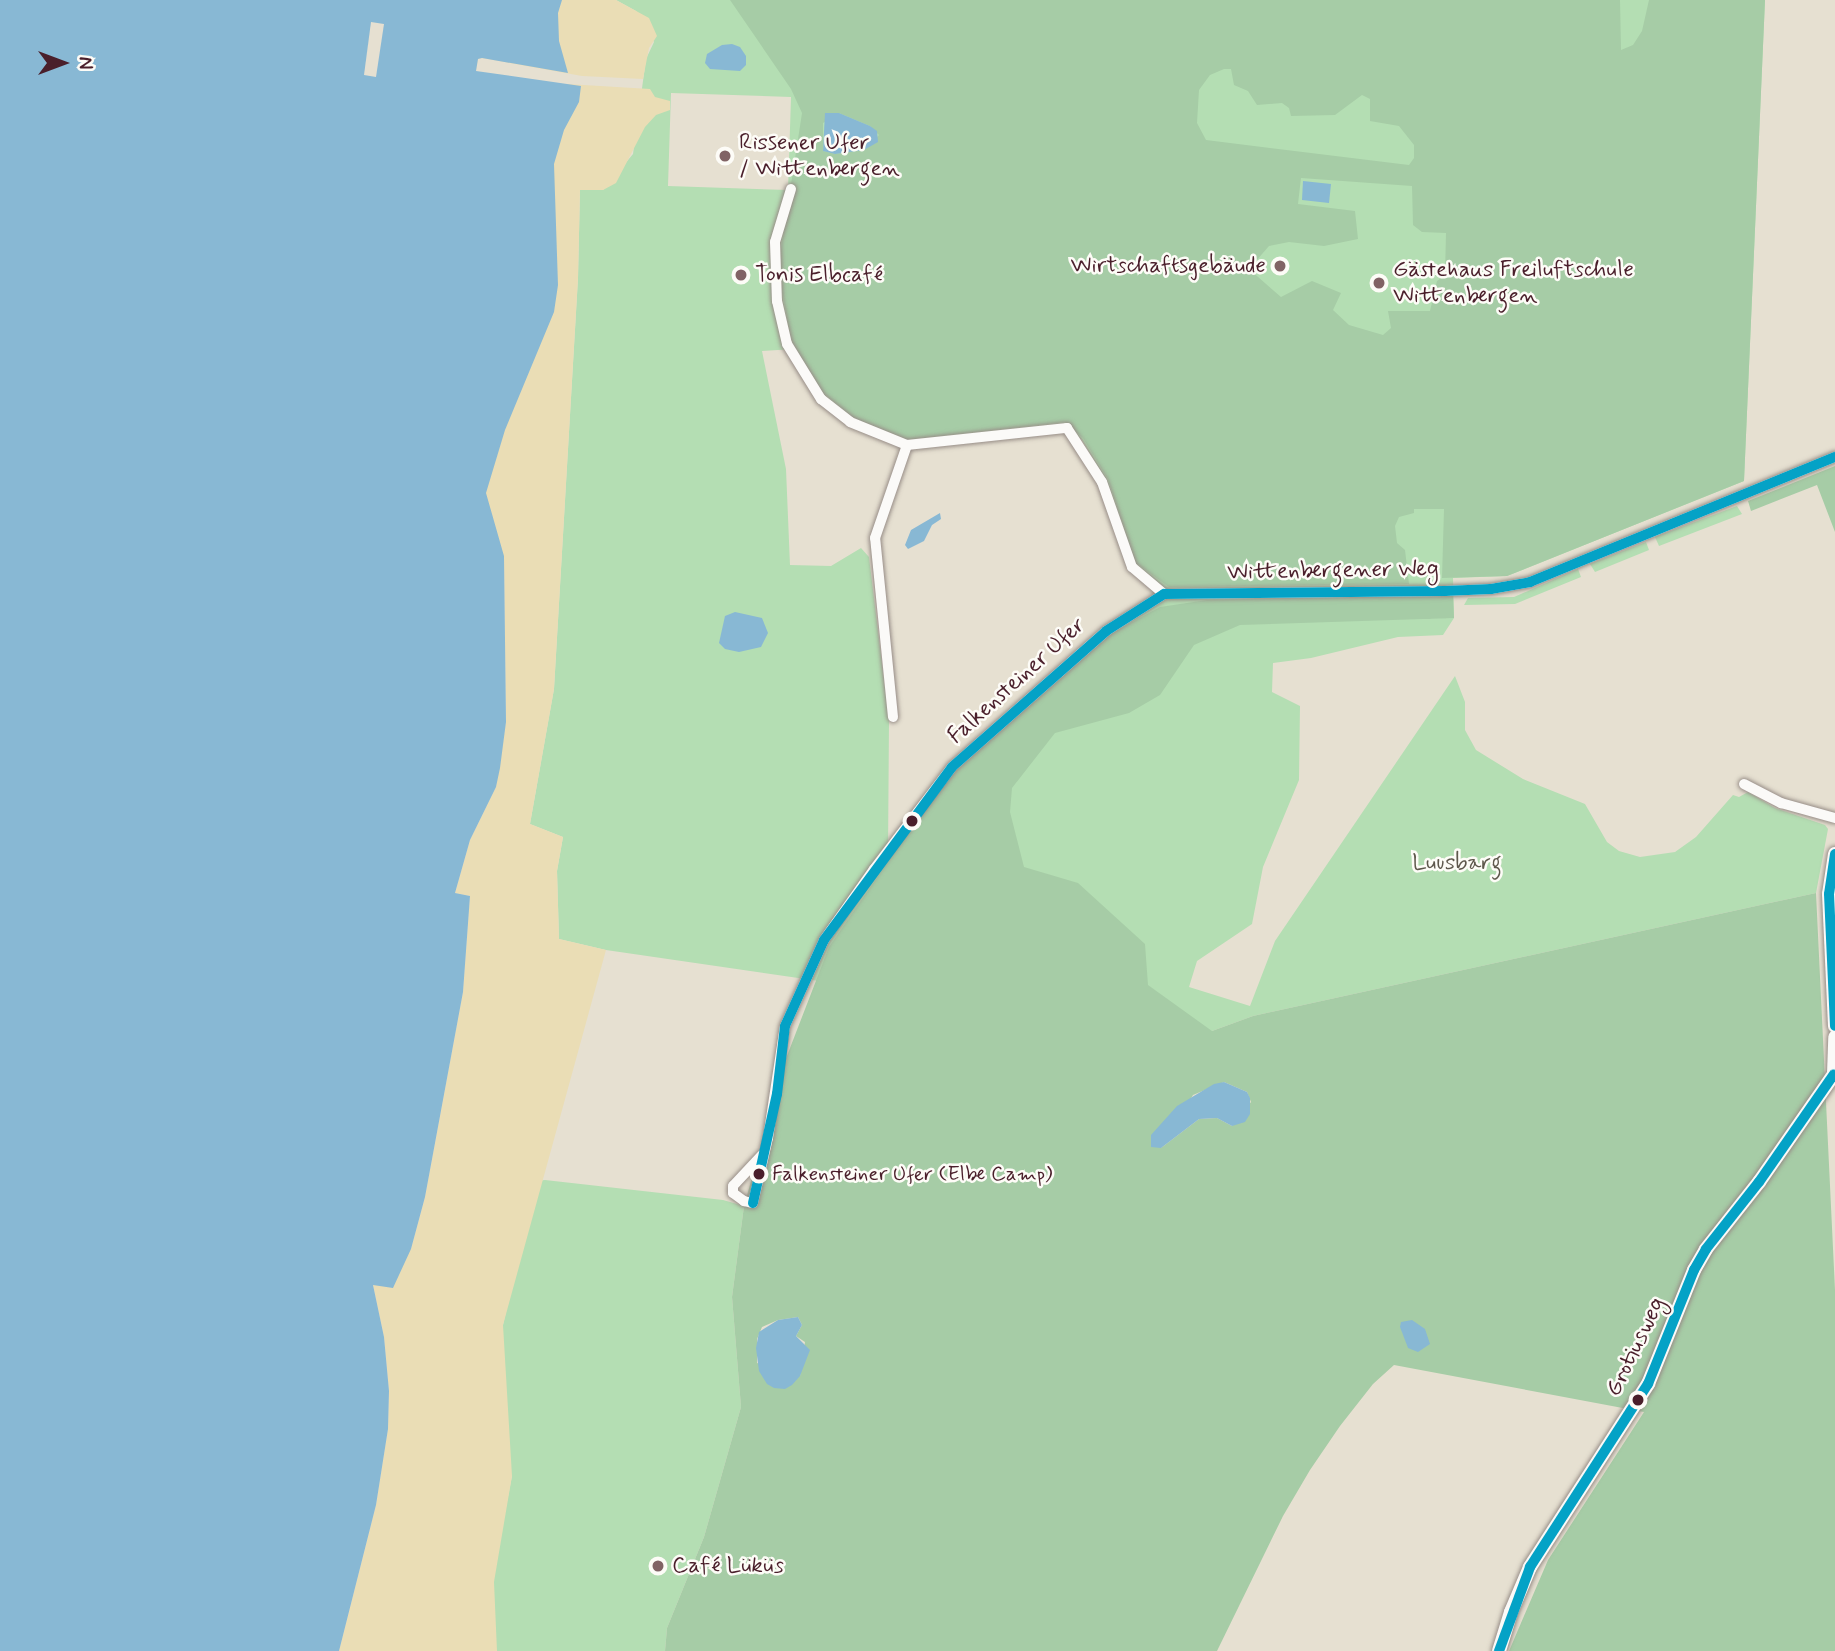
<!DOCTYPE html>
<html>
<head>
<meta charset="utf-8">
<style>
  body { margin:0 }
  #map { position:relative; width:1835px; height:1651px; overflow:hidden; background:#e6e0d1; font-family:Mynerve,sans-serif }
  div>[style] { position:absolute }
  .green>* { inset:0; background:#b4deb3 }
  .forest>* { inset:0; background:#a6cca6 }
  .sand>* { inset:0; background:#eaddb5 }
  .water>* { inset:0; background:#88b8d4 }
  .pier>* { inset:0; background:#e6e0d1 }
  .roads { filter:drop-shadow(0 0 2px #978d87) drop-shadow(0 0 2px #978d87) }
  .minor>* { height:10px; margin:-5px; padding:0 5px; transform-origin:5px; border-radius:5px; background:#fbfaf8 }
  .tertiary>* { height:14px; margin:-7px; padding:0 7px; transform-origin:7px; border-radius:7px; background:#fbfaf8 }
  .bus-1>* { height:10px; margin:-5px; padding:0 5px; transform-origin:5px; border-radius:5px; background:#04a2c6 }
  .dots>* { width:19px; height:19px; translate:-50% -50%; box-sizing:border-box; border:4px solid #fdfcf7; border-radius:50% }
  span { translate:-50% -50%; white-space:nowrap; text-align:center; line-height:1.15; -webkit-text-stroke:5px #fdfcf7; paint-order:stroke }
  .bus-label { font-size:21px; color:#4a1f2b }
  .left { translate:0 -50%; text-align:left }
  .poi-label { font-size:23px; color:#4a1f2b }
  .right { translate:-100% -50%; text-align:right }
  .street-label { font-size:23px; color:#4a1f2b }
  .park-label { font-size:23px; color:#5e584c }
  .north { position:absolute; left:28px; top:28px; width:70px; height:70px; -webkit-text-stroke:5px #fdfcf7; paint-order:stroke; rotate:90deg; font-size:19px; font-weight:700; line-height:28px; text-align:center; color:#4a1f2b }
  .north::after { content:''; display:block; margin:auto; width:24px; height:32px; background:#4a1f2b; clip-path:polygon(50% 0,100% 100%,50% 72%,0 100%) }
</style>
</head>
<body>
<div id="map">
  <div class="green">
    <div style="clip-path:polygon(evenodd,616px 0,1765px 0,1744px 481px,1507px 576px,1453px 578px,1454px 618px,1443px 635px,1398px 637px,1311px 658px,1273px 663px,1272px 692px,1300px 706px,1299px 780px,1263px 867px,1252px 924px,1197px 961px,1189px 987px,1250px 1006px,1275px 941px,1455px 676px,1465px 702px,1465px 730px,1476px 750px,1523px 779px,1585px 804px,1607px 842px,1619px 851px,1640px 857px,1675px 852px,1696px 837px,1733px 795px,1739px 797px,1748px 792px,1775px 808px,1825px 825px,1828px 829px,1816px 893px,1253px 1016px,1212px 1031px,819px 981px,606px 950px,559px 939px,557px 871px,563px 837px,530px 824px,554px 689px,578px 278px,580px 190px,603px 190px,633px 154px,646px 59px,654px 42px,636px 11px,616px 0,671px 93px,791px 97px,788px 190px,668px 186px,671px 93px,616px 0,794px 349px,818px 391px,854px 422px,903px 442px,1064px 424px,1082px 440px,1106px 481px,1134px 566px,1167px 596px,1106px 634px,946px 775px,888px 855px,889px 721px,869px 557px,861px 548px,831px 566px,790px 565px,786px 469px,762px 351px,794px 349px)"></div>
    <div style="clip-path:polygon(1737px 506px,1742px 514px,1659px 546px,1655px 537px)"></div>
    <div style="clip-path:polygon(1646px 542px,1649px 550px,1595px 572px,1590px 564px)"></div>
    <div style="clip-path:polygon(1578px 569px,1581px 577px,1515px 604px,1464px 605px,1468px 598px,1514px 597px)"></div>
    <div style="clip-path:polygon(545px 1180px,723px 1200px,744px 1206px,732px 1297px,741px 1407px,704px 1537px,667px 1628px,665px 1651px,415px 1651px,489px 1595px,512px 1476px,418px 1343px,503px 1325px,536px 1181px)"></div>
  </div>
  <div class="forest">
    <div style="clip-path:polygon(evenodd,730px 0,1620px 0,1621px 50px,1633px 45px,1642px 31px,1649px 0,1765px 0,1744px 481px,1507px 576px,1442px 578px,1444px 509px,1414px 509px,1414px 513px,1399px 517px,1395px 526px,1397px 543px,1405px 550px,1409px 584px,1169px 587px,1135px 562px,1108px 479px,1083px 438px,1065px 422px,906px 440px,856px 420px,820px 390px,791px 342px,782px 289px,780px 256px,802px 113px,791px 89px,730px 0,1224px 69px,1231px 69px,1234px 85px,1248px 91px,1257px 105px,1282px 103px,1289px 108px,1291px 116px,1335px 115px,1362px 95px,1370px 99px,1370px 121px,1399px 126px,1414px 145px,1414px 158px,1409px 165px,1206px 140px,1197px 123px,1199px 90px,1210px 75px,1224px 69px,730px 0,839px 113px,870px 126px,879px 135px,864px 150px,835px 154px,823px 151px,823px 123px,839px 113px,730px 0,1301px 178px,1412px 186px,1413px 225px,1422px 232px,1446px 233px,1445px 275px,1437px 281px,1430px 311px,1388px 311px,1391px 328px,1383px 335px,1349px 325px,1333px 310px,1341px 293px,1312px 281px,1281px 297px,1249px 269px,1269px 246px,1289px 242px,1324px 246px,1358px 239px,1355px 211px,1298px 204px,1301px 178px)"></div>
    <div style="clip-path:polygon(1835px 466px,1835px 532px,1817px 485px,1751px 511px,1748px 501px)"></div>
    <div style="clip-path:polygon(evenodd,1453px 594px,1454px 618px,1240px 625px,1194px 645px,1160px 695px,1129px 713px,1055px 733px,1012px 788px,1010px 812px,1024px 867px,1078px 883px,1145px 944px,1148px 985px,1212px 1031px,1253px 1016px,1816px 893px,1835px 1290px,1835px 1651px,1509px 1651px,1548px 1560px,1644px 1412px,1394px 1365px,1373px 1384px,1340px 1426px,1310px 1470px,1283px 1516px,1217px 1651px,665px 1651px,667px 1628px,704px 1537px,741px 1407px,732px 1297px,744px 1206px,785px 1061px,829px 947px,944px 781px,1107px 636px,1160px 607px,1207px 600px,1453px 594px,1224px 1082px,1247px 1092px,1251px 1102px,1232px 1126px,1217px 1118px,1199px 1119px,1161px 1148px,1193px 1095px,1224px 1082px,1453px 594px,798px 1317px,802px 1325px,796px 1336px,805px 1342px,800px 1376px,757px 1363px,757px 1339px,762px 1327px,778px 1320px,798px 1317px)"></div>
  </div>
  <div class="sand">
    <div style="clip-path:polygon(448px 0,616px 0,649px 18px,657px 36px,649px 48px,643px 79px,582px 76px,482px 58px,478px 59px,476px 71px)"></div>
    <div style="clip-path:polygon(567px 84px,650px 89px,655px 97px,670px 101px,670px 110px,656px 115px,645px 127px,616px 183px,603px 190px,580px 190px,578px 278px,554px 689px,530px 824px,563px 837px,557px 871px,559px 939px,606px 950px,503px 1325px,512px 1476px,494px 1582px,497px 1651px,339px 1651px,376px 1505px,388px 1429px,389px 1391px,384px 1337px,373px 1285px,411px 1249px,425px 1197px,463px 992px,470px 896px,455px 893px,470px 840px,496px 787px,506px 722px,504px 556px,408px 492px)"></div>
  </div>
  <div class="water">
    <div style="clip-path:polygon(0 0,562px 0,558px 13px,559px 41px,568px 73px,482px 58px,478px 59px,476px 71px,581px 86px,579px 102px,564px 130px,554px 164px,558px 285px,554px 312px,505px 430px,486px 493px,504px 556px,506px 722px,500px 768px,496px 787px,470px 840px,455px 893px,470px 896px,463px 992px,425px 1197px,411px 1249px,393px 1288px,373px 1285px,384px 1337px,389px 1391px,388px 1429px,376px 1505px,339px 1651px,0 1651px)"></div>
    <div style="clip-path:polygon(732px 44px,740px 47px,746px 56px,746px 65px,740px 71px,710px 69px,705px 63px,707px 54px,722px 45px)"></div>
    <div style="clip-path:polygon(825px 113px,839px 113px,870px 126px,877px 131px,878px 142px,864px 150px,835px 154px,823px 151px)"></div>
    <div style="clip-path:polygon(1303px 181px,1331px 184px,1329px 203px,1302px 200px)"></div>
    <div style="clip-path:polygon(940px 513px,941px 519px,932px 525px,924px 541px,908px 549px,905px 545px,911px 530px)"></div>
    <div style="clip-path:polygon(735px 612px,762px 618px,768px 633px,761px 647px,739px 652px,725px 649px,719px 643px,725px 616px)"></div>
    <div style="clip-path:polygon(1224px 1082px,1247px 1092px,1250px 1098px,1250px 1114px,1245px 1122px,1232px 1126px,1217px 1118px,1199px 1119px,1161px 1148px,1151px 1147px,1151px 1135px,1177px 1106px,1214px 1084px)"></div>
    <div style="clip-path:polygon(798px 1317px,802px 1325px,796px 1336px,810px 1350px,800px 1376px,792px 1385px,785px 1389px,774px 1388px,767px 1384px,759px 1371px,756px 1348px,759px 1332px,778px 1320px)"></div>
    <div style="clip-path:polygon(1412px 1320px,1425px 1329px,1430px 1344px,1418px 1352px,1408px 1348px,1400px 1327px,1401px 1322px)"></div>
  </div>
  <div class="pier">
    <div style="clip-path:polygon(371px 22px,384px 24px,376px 77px,364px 75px)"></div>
  </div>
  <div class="roads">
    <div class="minor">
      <div style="left:791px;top:189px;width:55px;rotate:106.8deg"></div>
      <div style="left:775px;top:242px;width:59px;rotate:88.1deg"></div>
      <div style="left:777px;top:301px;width:44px;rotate:76.9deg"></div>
      <div style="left:787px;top:344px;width:65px;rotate:58.3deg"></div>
      <div style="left:821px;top:399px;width:37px;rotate:38deg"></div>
      <div style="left:850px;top:422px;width:61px;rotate:22deg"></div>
      <div style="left:907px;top:445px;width:161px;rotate:-6.1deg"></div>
      <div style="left:1067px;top:428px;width:64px;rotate:57.1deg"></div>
      <div style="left:1102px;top:482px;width:90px;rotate:70.6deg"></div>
      <div style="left:1132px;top:567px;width:42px;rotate:40.2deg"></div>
      <div style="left:1164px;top:594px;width:281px;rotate:-0.6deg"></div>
      <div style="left:1445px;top:591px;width:46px;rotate:-2.5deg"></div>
      <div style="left:1491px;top:589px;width:40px;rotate:-10deg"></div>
      <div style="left:1530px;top:582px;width:330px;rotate:-22.3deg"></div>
      <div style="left:893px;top:717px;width:180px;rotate:-95.7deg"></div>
      <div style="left:875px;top:538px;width:98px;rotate:-71deg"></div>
      <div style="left:1744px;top:784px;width:42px;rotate:27.2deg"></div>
      <div style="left:1781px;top:803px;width:56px;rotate:15.5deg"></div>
      <div style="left:762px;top:1155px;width:42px;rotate:133.1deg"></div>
      <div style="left:733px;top:1186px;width:7px;rotate:90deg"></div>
      <div style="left:733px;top:1193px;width:14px;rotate:36deg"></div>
      <div style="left:744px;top:1201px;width:9px;rotate:13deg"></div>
      <div style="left:753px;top:1203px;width:67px;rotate:-77deg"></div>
      <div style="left:768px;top:1138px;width:113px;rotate:-81.4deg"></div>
      <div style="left:785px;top:1026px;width:94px;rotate:-65.6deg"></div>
      <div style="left:824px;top:940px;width:87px;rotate:-54.8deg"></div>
      <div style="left:874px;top:869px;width:128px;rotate:-52.6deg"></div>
      <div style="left:952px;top:767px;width:205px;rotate:-41.4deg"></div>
      <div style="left:1106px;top:631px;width:69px;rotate:-32.5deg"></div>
    </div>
    <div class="tertiary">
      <div style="left:1835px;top:854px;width:40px;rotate:98.5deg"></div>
      <div style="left:1829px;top:894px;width:132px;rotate:87.4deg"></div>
      <div style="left:1499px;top:1651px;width:41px;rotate:-72.9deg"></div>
      <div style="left:1511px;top:1612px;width:49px;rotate:-67.1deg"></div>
      <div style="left:1530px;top:1567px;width:218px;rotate:-57.2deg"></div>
      <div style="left:1648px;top:1384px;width:123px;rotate:-68deg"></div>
      <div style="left:1694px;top:1270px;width:24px;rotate:-60deg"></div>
      <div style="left:1706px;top:1249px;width:85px;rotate:-51.7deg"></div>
      <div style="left:1759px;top:1182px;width:131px;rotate:-55.2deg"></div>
      <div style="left:1834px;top:1074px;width:37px;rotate:-88deg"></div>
    </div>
  </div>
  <div class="bus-1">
    <div style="left:1164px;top:594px;width:281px;rotate:-0.6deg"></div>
    <div style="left:1445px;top:591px;width:46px;rotate:-2.5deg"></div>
    <div style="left:1491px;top:589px;width:40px;rotate:-10deg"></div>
    <div style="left:1530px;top:582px;width:330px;rotate:-22.3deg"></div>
    <div style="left:1835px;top:854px;width:40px;rotate:98.5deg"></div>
    <div style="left:1829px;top:894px;width:132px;rotate:87.4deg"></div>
    <div style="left:753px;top:1203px;width:112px;rotate:-77.6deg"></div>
    <div style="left:777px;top:1094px;width:68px;rotate:-83.3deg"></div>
    <div style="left:785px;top:1026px;width:94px;rotate:-65.6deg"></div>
    <div style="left:824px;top:940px;width:215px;rotate:-53.5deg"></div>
    <div style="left:952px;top:767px;width:205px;rotate:-41.4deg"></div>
    <div style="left:1106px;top:631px;width:69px;rotate:-32.5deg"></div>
    <div style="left:1499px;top:1651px;width:90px;rotate:-69.7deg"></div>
    <div style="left:1530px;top:1567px;width:218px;rotate:-57.2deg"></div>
    <div style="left:1648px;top:1384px;width:123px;rotate:-68deg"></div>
    <div style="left:1694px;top:1270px;width:24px;rotate:-60deg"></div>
    <div style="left:1706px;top:1249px;width:85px;rotate:-51.7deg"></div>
    <div style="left:1759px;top:1182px;width:131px;rotate:-55.2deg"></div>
  </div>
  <div class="dots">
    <div style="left:725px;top:156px;background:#816365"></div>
    <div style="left:1280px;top:266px;background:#816365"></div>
    <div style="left:741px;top:275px;background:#816365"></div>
    <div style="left:1379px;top:283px;background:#816365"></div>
    <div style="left:912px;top:821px;background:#4a1f2b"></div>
    <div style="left:759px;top:1174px;background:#4a1f2b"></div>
    <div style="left:1638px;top:1400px;background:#4a1f2b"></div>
    <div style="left:658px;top:1566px;background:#816365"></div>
  </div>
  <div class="bus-label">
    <span class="left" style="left:772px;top:1174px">Falkensteiner Ufer (Elbe Camp)</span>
  </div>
  <div class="poi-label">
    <span class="left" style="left:739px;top:156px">Rissener Ufer<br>/ Wittenbergen</span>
    <span class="right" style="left:1266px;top:266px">Wirtschaftsgebäude</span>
    <span class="left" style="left:1393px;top:283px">Gästehaus Freiluftschule<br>Wittenbergen</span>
    <span class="left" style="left:755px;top:275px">Tonis Elbcafé</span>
    <span class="left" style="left:672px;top:1566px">Café Lüküs</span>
  </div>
  <div class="street-label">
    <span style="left:1333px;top:571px;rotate:-1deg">Wittenbergener Weg</span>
    <span style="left:1017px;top:681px;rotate:-42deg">Falkensteiner Ufer</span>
    <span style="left:1636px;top:1347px;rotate:-64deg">Grotiusweg</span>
  </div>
  <div class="park-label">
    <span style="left:1457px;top:863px">Luusbarg</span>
  </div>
  <div class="north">N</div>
</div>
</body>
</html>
